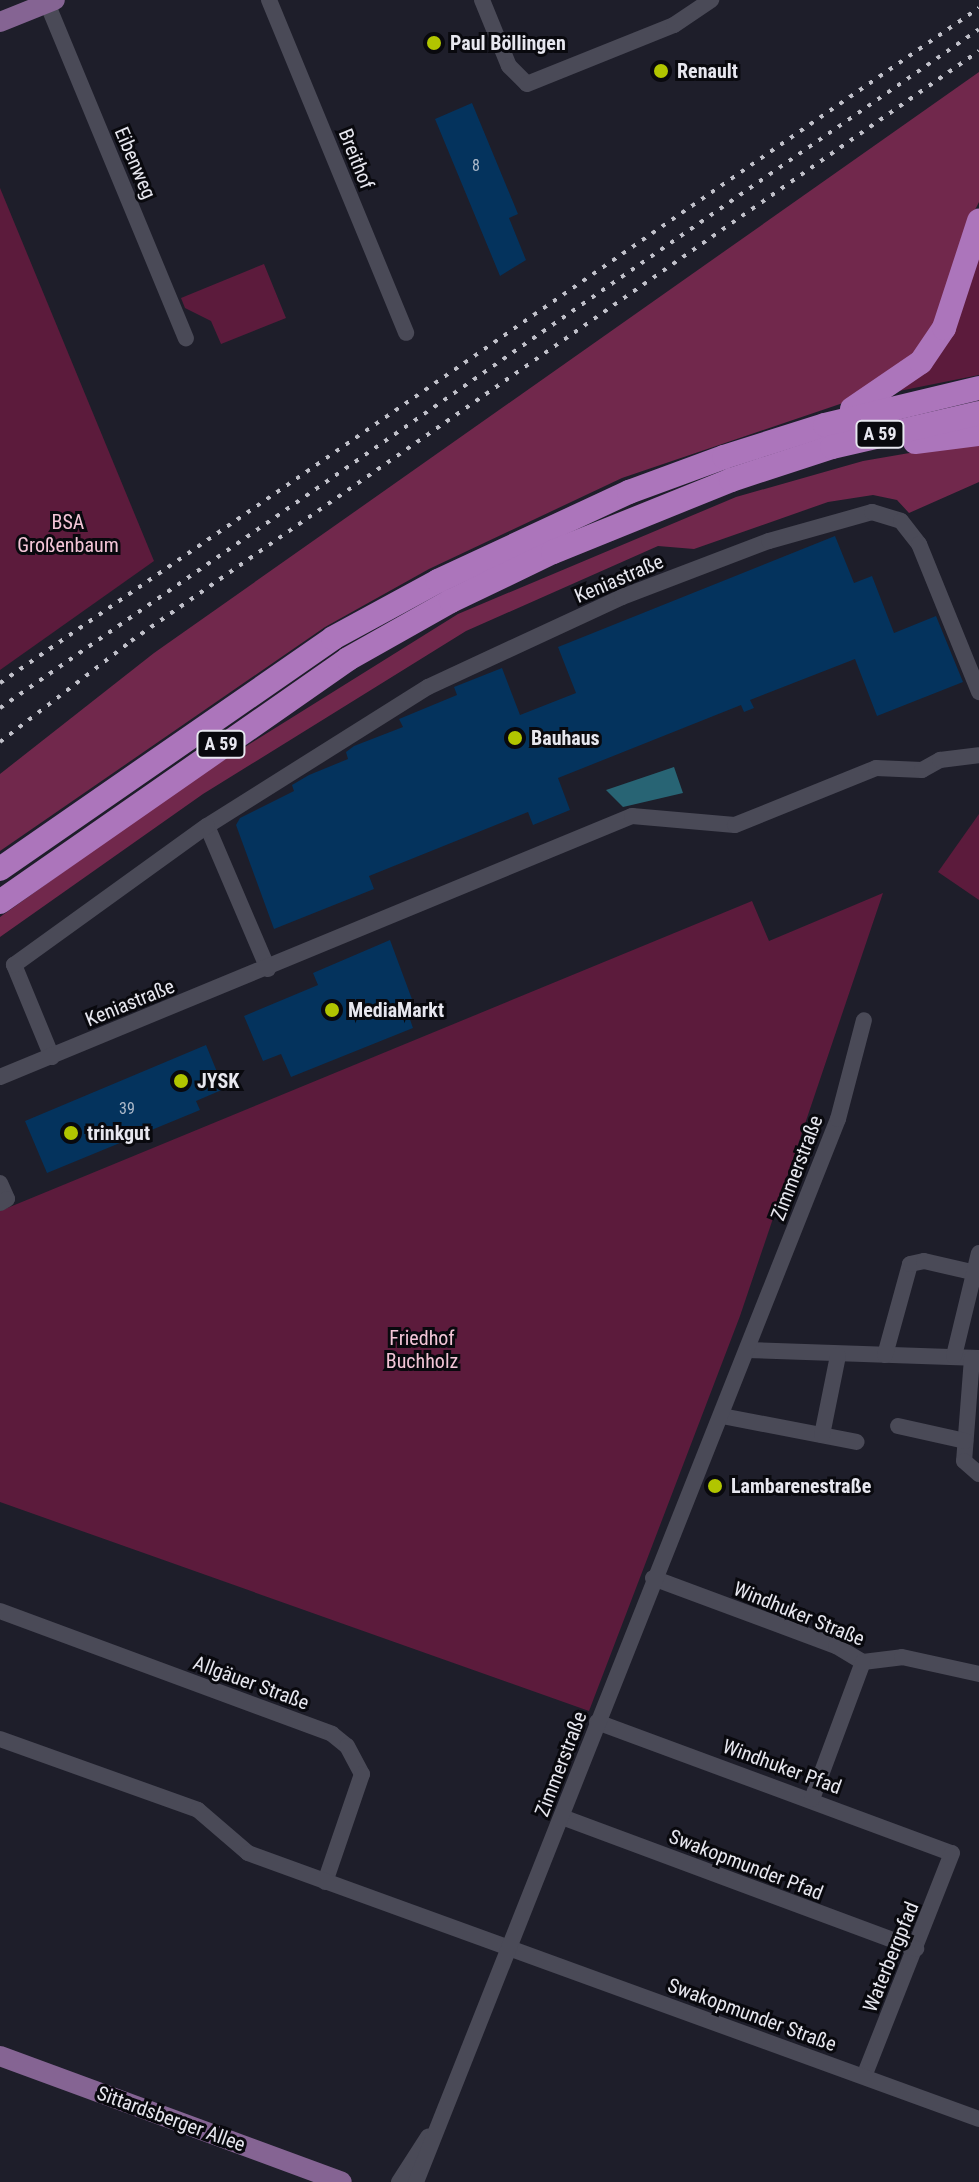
<!DOCTYPE html>
<html>
<head>
<meta charset="utf-8">
<style>
  body { margin:0 }
  #map { position:relative; width:979px; height:2182px; overflow:hidden; background:#1e1e2a; font-family:"Roboto Condensed",sans-serif }
  div>[style] { position:absolute }
  .green>* { inset:0; background:#5c1b3c }
  .forest>* { inset:0; background:#71284c }
  .water>* { inset:0; background:#286474 }
  .building>* { inset:0; background:#04335d }
  .minor>* { height:16px; margin:-8px; padding:0 8px; transform-origin:8px; border-radius:8px; background:#4a4a57 }
  .major>* { height:20px; margin:-10px; padding:0 10px; transform-origin:10px; border-radius:10px; background:#856493 }
  .highway>* { height:24px; margin:-12px; padding:0 12px; transform-origin:12px; border-radius:12px; background:#ac75bb }
  .rail>* { height:4px; margin-top:-2px; transform-origin:0; background:repeating-linear-gradient(90deg,#c0c0c9 0 4px,transparent 0 12px) }
  .dots>* { width:22px; height:22px; translate:-50% -50%; box-sizing:border-box; border:4px solid #09090e; border-radius:50% }
  span { translate:-50% -50%; white-space:nowrap; text-align:center; line-height:1.15; -webkit-text-stroke:6px #09090e; paint-order:stroke }
  .number-label { font-size:16px; color:#aebaca }
  .number-label span { -webkit-text-stroke-width:0 }
  .shield-label span { padding:2px 6px; background:#09090e; border:2px solid; border-radius:6px; -webkit-text-stroke-width:0 }
  .shield-label { font-size:18px; color:#e7e7ef; font-weight:700 }
  .poi-label { font-size:20px; color:#e7e7ef; font-weight:700 }
  .left { translate:0 -50%; text-align:left }
  .street-label { font-size:20px; color:#e7e7ef }
  .park-label { font-size:20px; color:#f3c5d7 }
</style>
</head>
<body>
<div id="map">
  <div class="green">
    <div style="clip-path:polygon(0 188px,154px 561px,0 670px)"></div>
    <div style="clip-path:polygon(979px 239px,979px 375px,899px 391px)"></div>
    <div style="clip-path:polygon(264px 264px,286px 318px,221px 344px,211px 321px,185px 308px,181px 298px)"></div>
    <div style="clip-path:polygon(979px 814px,979px 900px,938px 872px)"></div>
    <div style="clip-path:polygon(883px 893px,740px 1316px,589px 1711px,0 1502px,0 1211px,752px 901px,769px 941px)"></div>
  </div>
  <div class="forest">
    <div style="clip-path:polygon(979px 72px,979px 202px,962px 236px,938px 325px,916px 357px,843px 403px,622px 478px,429px 569px,325px 627px,0 851px,0 774px,154px 653px)"></div>
    <div style="clip-path:polygon(979px 441px,979px 482px,909px 513px,897px 500px,873px 495px,828px 502px,694px 549px,658px 546px,466px 631px,203px 794px,0 937px,0 917px,192px 780px,458px 614px,736px 497px,863px 461px)"></div>
  </div>
  <div class="water">
    <div style="clip-path:polygon(674px 767px,683px 793px,623px 807px,606px 790px)"></div>
  </div>
  <div class="building">
    <div style="clip-path:polygon(472px 103px,518px 214px,509px 218px,526px 260px,500px 276px,435px 119px)"></div>
    <div style="clip-path:polygon(835px 536px,854px 583px,872px 576px,894px 633px,936px 616px,963px 682px,877px 716px,855px 659px,750px 700px,754px 708px,744px 712px,741px 705px,558px 778px,570px 810px,533px 825px,528px 812px,369px 876px,374px 889px,274px 929px,236px 825px,240px 818px,294px 791px,292px 785px,309px 775px,348px 759px,346px 752px,354px 746px,403px 727px,399px 719px,457px 695px,454px 687px,502px 668px,520px 715px,576px 693px,558px 647px)"></div>
    <div style="clip-path:polygon(390px 940px,413px 1002px,405px 1005px,413px 1028px,291px 1077px,281px 1054px,263px 1061px,244px 1016px,318px 985px,313px 973px)"></div>
    <div style="clip-path:polygon(206px 1045px,224px 1089px,196px 1101px,200px 1110px,47px 1173px,25px 1121px)"></div>
  </div>
  <div class="minor">
    <div style="left:269px;top:0;width:360px;rotate:67.6deg"></div>
    <div style="left:482px;top:0;width:71px;rotate:67.8deg"></div>
    <div style="left:509px;top:66px;width:25px;rotate:45deg"></div>
    <div style="left:527px;top:84px;width:158px;rotate:-21.9deg"></div>
    <div style="left:674px;top:25px;width:45px;rotate:-34deg"></div>
    <div style="left:47px;top:3px;width:363px;rotate:67.5deg"></div>
    <div style="left:268px;top:969px;width:155px;rotate:-113.1deg"></div>
    <div style="left:207px;top:826px;width:261px;rotate:-32.2deg"></div>
    <div style="left:428px;top:687px;width:214px;rotate:-24.9deg"></div>
    <div style="left:622px;top:597px;width:157px;rotate:-20.9deg"></div>
    <div style="left:769px;top:541px;width:107px;rotate:-15.7deg"></div>
    <div style="left:872px;top:512px;width:30px;rotate:17deg"></div>
    <div style="left:901px;top:521px;width:29px;rotate:52deg"></div>
    <div style="left:919px;top:544px;width:160px;rotate:67.9deg"></div>
    <div style="left:52px;top:1057px;width:100px;rotate:-112.4deg"></div>
    <div style="left:14px;top:965px;width:238px;rotate:-35.8deg"></div>
    <div style="left:0;top:1077px;width:684px;rotate:-22.44deg"></div>
    <div style="left:632px;top:816px;width:103px;rotate:5deg"></div>
    <div style="left:735px;top:825px;width:152px;rotate:-22deg"></div>
    <div style="left:876px;top:768px;width:46px;rotate:2.5deg"></div>
    <div style="left:922px;top:770px;width:21px;rotate:-29deg"></div>
    <div style="left:940px;top:760px;width:39px;rotate:-7deg"></div>
    <div style="left:0;top:1183px;width:17px;rotate:66deg"></div>
    <div style="left:7px;top:1199px;width:8px;rotate:150deg"></div>
    <div style="left:747px;top:1350px;width:232px;rotate:2deg"></div>
    <div style="left:885px;top:1355px;width:94px;rotate:-74.6deg"></div>
    <div style="left:910px;top:1264px;width:14px;rotate:-12deg"></div>
    <div style="left:924px;top:1261px;width:49px;rotate:12.9deg"></div>
    <div style="left:954px;top:1356px;width:106px;rotate:-76.4deg"></div>
    <div style="left:972px;top:1358px;width:103px;rotate:94.4deg"></div>
    <div style="left:964px;top:1461px;width:20px;rotate:41deg"></div>
    <div style="left:722px;top:1416px;width:137px;rotate:10.9deg"></div>
    <div style="left:898px;top:1426px;width:69px;rotate:12.6deg"></div>
    <div style="left:822px;top:1435px;width:81px;rotate:-78.6deg"></div>
    <div style="left:653px;top:1578px;width:195px;rotate:20.4deg"></div>
    <div style="left:836px;top:1646px;width:31px;rotate:31deg"></div>
    <div style="left:863px;top:1662px;width:39px;rotate:-7deg"></div>
    <div style="left:902px;top:1657px;width:79px;rotate:12.4deg"></div>
    <div style="left:0;top:1611px;width:354px;rotate:20.3deg"></div>
    <div style="left:332px;top:1734px;width:19px;rotate:39deg"></div>
    <div style="left:347px;top:1746px;width:32px;rotate:62deg"></div>
    <div style="left:362px;top:1774px;width:114px;rotate:108.9deg"></div>
    <div style="left:597px;top:1722px;width:378px;rotate:20.3deg"></div>
    <div style="left:952px;top:1853px;width:240px;rotate:111.5deg"></div>
    <div style="left:0;top:1739px;width:210px;rotate:19.7deg"></div>
    <div style="left:198px;top:1810px;width:66px;rotate:40.7deg"></div>
    <div style="left:248px;top:1853px;width:778px;rotate:20deg"></div>
    <div style="left:812px;top:1799px;width:146px;rotate:-69.6deg"></div>
    <div style="left:562px;top:1817px;width:378px;rotate:20.4deg"></div>
    <div style="left:399px;top:2182px;width:54px;rotate:-57.2deg"></div>
    <div style="left:416px;top:2182px;width:1144px;rotate:-68.35deg"></div>
    <div style="left:838px;top:1119px;width:102px;rotate:-75.3deg"></div>
  </div>
  <div class="major">
    <div style="left:0;top:22px;width:59px;rotate:-21.8deg"></div>
    <div style="left:0;top:2056px;width:364px;rotate:20.2deg"></div>
  </div>
  <div class="highway">
    <div style="left:852px;top:409px;width:83px;rotate:-34.3deg"></div>
    <div style="left:921px;top:362px;width:41px;rotate:-55.9deg"></div>
    <div style="left:944px;top:328px;width:113px;rotate:-71.9deg"></div>
    <div style="left:915px;top:442px;width:64px;rotate:-7.1deg"></div>
    <div style="left:0;top:869px;width:405px;rotate:-34.7deg"></div>
    <div style="left:333px;top:638px;width:119px;rotate:-28.5deg"></div>
    <div style="left:438px;top:581px;width:211px;rotate:-25deg"></div>
    <div style="left:629px;top:492px;width:101px;rotate:-20.2deg"></div>
    <div style="left:724px;top:457px;width:106px;rotate:-17.6deg"></div>
    <div style="left:825px;top:425px;width:158px;rotate:-13.5deg"></div>
    <div style="left:0;top:902px;width:424px;rotate:-34.9deg"></div>
    <div style="left:348px;top:659px;width:118px;rotate:-29.4deg"></div>
    <div style="left:451px;top:601px;width:113px;rotate:-25.7deg"></div>
    <div style="left:553px;top:552px;width:192px;rotate:-22deg"></div>
    <div style="left:731px;top:480px;width:106px;rotate:-18.1deg"></div>
    <div style="left:832px;top:447px;width:151px;rotate:-13deg"></div>
  </div>
  <div class="rail">
    <div style="left:0;top:683px;width:1189px;rotate:-34.59deg"></div>
    <div style="left:0;top:708px;width:1191px;rotate:-34.74deg"></div>
    <div style="left:0;top:742px;width:165px;rotate:-37.6deg"></div>
    <div style="left:131px;top:641px;width:1033px;rotate:-34.83deg"></div>
  </div>
  <div class="dots">
    <div style="left:434px;top:43px;background:#b1c500"></div>
    <div style="left:661px;top:71px;background:#b1c500"></div>
    <div style="left:515px;top:738px;background:#b1c500"></div>
    <div style="left:332px;top:1010px;background:#b1c500"></div>
    <div style="left:181px;top:1081px;background:#b1c500"></div>
    <div style="left:71px;top:1133px;background:#b1c500"></div>
    <div style="left:715px;top:1486px;background:#b1c500"></div>
  </div>
  <div class="number-label">
    <span style="left:476px;top:166px">8</span>
    <span style="left:127px;top:1109px">39</span>
  </div>
  <div class="shield-label">
    <span style="left:880px;top:434px">A 59</span>
    <span style="left:221px;top:744px">A 59</span>
  </div>
  <div class="poi-label">
    <span class="left" style="left:450px;top:43px">Paul Böllingen</span>
    <span class="left" style="left:677px;top:71px">Renault</span>
    <span class="left" style="left:531px;top:738px">Bauhaus</span>
    <span class="left" style="left:348px;top:1010px">MediaMarkt</span>
    <span class="left" style="left:197px;top:1081px">JYSK</span>
    <span class="left" style="left:87px;top:1133px">trinkgut</span>
    <span class="left" style="left:731px;top:1486px">Lambarenestraße</span>
  </div>
  <div class="street-label">
    <span style="left:356px;top:159px;rotate:68deg">Breithof</span>
    <span style="left:135px;top:163px;rotate:67deg">Eibenweg</span>
    <span style="left:619px;top:579px;rotate:-23deg">Keniastraße</span>
    <span style="left:130px;top:1003px;rotate:-22deg">Keniastraße</span>
    <span style="left:797px;top:1168px;rotate:-69deg">Zimmerstraße</span>
    <span style="left:799px;top:1614px;rotate:22deg">Windhuker Straße</span>
    <span style="left:251px;top:1683px;rotate:20deg">Allgäuer Straße</span>
    <span style="left:561px;top:1764px;rotate:-69deg">Zimmerstraße</span>
    <span style="left:782px;top:1767px;rotate:20deg">Windhuker Pfad</span>
    <span style="left:746px;top:1865px;rotate:21deg">Swakopmunder Pfad</span>
    <span style="left:891px;top:1957px;rotate:-68deg">Waterbergpfad</span>
    <span style="left:752px;top:2015px;rotate:20deg">Swakopmunder Straße</span>
    <span style="left:171px;top:2119px;rotate:20deg">Sittardsberger Allee</span>
  </div>
  <div class="park-label">
    <span style="left:68px;top:534px">BSA<br>Großenbaum</span>
    <span style="left:422px;top:1350px">Friedhof<br>Buchholz</span>
  </div>
</div>
</body>
</html>
